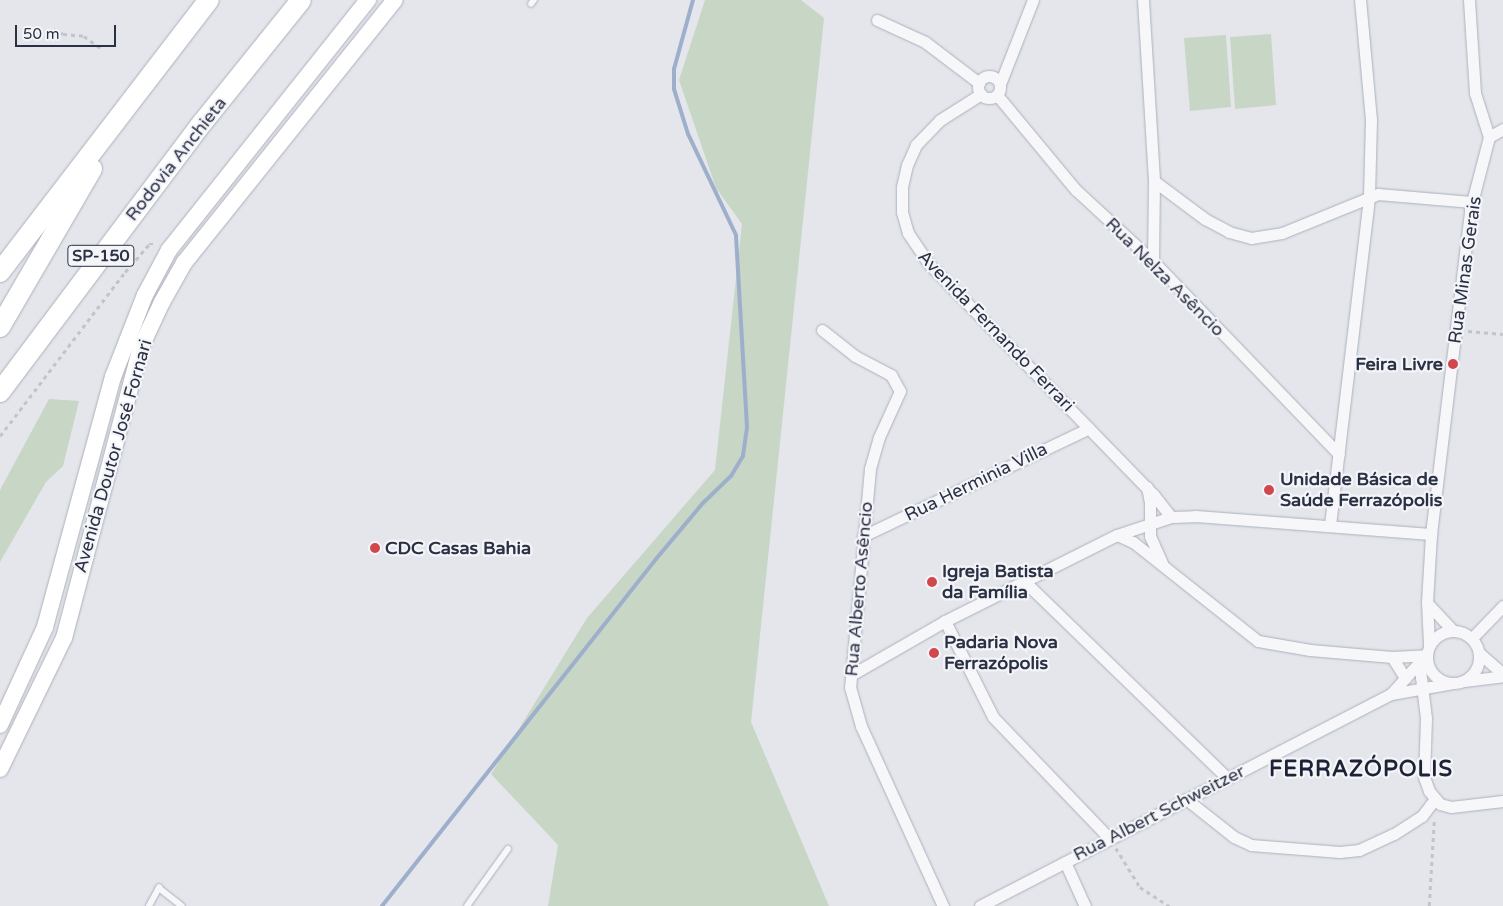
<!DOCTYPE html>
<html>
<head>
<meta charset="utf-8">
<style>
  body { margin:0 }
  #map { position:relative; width:1503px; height:906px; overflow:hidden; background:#e4e6ec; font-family:"Varela Round",sans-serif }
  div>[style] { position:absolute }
  .green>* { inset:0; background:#c7d6c5 }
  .stream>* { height:4px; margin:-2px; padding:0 2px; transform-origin:2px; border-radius:2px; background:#9eafcc }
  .path>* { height:2.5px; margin-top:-1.25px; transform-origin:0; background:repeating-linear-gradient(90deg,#c2c4cb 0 4px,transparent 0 8px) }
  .roads { filter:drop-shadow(0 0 1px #acb0ba) drop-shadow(0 0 1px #acb0ba) }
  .lane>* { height:5.5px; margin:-2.75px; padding:0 2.75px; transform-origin:2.75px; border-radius:2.75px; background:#f7f7fa }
  .street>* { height:11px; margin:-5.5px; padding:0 5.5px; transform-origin:5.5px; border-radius:5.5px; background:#f7f7fa }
  .street>.ring { margin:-5.5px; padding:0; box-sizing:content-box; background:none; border:11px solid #f7f7fa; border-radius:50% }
  .secondary>* { height:16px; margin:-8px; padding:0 8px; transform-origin:8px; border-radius:8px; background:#fff }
  .highway>* { height:20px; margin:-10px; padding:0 10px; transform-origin:10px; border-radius:10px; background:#fff }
  .dots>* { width:14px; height:14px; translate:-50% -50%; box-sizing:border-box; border:2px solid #f4f5f9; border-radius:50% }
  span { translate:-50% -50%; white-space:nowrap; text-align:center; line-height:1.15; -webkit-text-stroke:4.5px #f4f5f9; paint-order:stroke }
  .shield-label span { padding:1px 4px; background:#f4f5f9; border:1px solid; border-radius:4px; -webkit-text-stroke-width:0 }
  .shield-label { font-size:16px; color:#2b3145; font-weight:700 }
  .street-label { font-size:18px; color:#2b3145 }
  .poi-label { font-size:18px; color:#2b3145; font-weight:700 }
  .right { translate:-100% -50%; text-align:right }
  .left { translate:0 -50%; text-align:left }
  .district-label { font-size:22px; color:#1d2236; font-weight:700; letter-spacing:1px }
  .scale { position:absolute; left:15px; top:25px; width:101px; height:22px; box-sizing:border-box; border:2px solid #2b3145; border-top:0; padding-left:6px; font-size:15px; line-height:18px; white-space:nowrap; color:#2b3145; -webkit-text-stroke:4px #f4f5f9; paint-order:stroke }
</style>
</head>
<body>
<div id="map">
  <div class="green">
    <div style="clip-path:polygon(705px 0,801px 0,824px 18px,751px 722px,829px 906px,548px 906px,558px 845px,491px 774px,587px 618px,715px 470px,742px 224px,716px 188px,679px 80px)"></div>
    <div style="clip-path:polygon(1271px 34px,1276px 105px,1235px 109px,1230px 37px)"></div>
    <div style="clip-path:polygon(1226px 35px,1231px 107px,1190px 111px,1184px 38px)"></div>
    <div style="clip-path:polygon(49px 399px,79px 401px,63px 466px,46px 482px,0 562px,0 490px)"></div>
  </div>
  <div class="stream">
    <div style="left:382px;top:906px;width:442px;rotate:-51.7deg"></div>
    <div style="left:656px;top:559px;width:73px;rotate:-50deg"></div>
    <div style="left:703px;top:503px;width:39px;rotate:-44deg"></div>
    <div style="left:731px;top:476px;width:23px;rotate:-59deg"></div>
    <div style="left:743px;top:456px;width:29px;rotate:-82deg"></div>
    <div style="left:747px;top:427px;width:192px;rotate:-93.3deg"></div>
    <div style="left:736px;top:235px;width:112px;rotate:-115.4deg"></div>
    <div style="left:688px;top:134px;width:47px;rotate:-107.3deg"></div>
    <div style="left:674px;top:89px;width:20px;rotate:-90deg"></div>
    <div style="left:674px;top:69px;width:72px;rotate:-74.6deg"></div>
  </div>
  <div class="path">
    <div style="left:54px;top:29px;width:10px;rotate:29deg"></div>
    <div style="left:63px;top:34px;width:21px;rotate:5deg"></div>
    <div style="left:84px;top:36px;width:22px;rotate:36deg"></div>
    <div style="left:1468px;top:331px;width:35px;rotate:5deg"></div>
    <div style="left:0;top:436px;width:206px;rotate:-52.7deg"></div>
    <div style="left:125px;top:272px;width:37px;rotate:-49deg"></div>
    <div style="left:149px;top:244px;width:7px"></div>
    <div style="left:1116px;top:848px;width:46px;rotate:58.4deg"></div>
    <div style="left:1140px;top:887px;width:35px;rotate:33deg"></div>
    <div style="left:1429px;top:906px;width:85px;rotate:-86.6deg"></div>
  </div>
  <div class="roads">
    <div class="lane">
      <div style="left:531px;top:4px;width:5px;rotate:-53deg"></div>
      <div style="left:149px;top:906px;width:21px;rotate:-61deg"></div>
      <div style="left:159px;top:888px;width:29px;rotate:38deg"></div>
      <div style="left:467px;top:906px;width:70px;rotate:-54.3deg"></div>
    </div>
    <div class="street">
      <div style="left:1143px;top:0;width:181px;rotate:86.5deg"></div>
      <div style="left:1154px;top:181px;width:80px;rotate:90.7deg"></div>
      <div style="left:877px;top:20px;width:53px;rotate:24.6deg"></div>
      <div style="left:925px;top:42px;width:68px;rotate:37.2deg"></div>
      <div class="ring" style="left:978px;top:76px;width:11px;height:11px"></div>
      <div style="left:1000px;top:84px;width:90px;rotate:-68.6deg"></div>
      <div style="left:981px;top:94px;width:49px;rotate:147.6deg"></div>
      <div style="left:940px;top:120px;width:35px;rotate:134deg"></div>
      <div style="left:916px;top:145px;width:22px;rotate:114deg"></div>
      <div style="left:907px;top:165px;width:23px;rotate:103deg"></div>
      <div style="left:902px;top:187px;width:25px;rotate:90deg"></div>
      <div style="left:902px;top:212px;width:22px;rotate:74deg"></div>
      <div style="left:908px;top:233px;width:36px;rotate:56deg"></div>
      <div style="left:928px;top:263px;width:322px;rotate:45.8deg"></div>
      <div style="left:1153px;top:494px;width:29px;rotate:52deg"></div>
      <div style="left:997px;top:95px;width:124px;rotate:50.3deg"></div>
      <div style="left:1076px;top:190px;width:105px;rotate:42.7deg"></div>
      <div style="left:1153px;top:261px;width:268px;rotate:46.1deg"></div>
      <div style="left:1489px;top:137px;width:16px;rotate:-30deg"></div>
      <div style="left:1154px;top:181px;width:64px;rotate:36.7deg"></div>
      <div style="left:1205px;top:219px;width:27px;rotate:28deg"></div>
      <div style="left:1229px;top:232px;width:23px;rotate:15deg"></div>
      <div style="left:1251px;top:238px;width:31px;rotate:-9deg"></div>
      <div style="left:1282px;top:233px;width:104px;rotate:-22.1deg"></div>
      <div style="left:1378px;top:194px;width:94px;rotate:4.9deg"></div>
      <div style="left:822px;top:330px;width:42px;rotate:38.2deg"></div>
      <div style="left:855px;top:356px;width:41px;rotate:27.8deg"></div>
      <div style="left:891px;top:375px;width:18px;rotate:61deg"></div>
      <div style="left:900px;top:391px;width:51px;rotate:114.5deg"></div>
      <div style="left:879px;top:437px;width:33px;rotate:106deg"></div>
      <div style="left:870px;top:469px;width:219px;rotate:95.2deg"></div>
      <div style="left:850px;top:687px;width:41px;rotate:74.2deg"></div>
      <div style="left:861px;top:726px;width:198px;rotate:65.5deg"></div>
      <div style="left:1147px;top:487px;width:15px;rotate:79deg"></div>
      <div style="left:1150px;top:502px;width:34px;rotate:90deg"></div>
      <div style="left:1150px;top:536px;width:30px;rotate:66deg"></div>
      <div style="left:1330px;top:525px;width:331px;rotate:-83.2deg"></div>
      <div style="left:1369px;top:196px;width:76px;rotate:-88.5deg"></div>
      <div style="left:1371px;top:120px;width:121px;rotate:-95.2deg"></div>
      <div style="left:1117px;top:535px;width:17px;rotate:24deg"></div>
      <div style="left:1133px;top:542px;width:159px;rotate:38.4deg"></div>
      <div style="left:1258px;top:641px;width:53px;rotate:9.8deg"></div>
      <div style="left:1310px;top:650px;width:82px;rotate:4.9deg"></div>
      <div style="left:1392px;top:657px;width:34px;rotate:-3deg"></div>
      <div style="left:863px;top:536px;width:250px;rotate:-25.5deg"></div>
      <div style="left:1024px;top:581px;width:283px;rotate:44.1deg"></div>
      <div style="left:1428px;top:604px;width:35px;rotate:47deg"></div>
      <div style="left:945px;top:621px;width:107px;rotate:63.4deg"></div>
      <div style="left:993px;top:717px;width:168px;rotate:46.2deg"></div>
      <div class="ring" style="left:1427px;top:631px;width:41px;height:41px"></div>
      <div style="left:1472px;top:638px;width:45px;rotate:-45.9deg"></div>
      <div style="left:1429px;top:644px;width:42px;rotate:-92.7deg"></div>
      <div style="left:1427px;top:602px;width:68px;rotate:-86.6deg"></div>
      <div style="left:1431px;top:534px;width:326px;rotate:-83.1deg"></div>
      <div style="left:1470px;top:210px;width:75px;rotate:-75.4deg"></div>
      <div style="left:1489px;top:137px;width:46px;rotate:-107.7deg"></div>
      <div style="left:1475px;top:93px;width:93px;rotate:-93.7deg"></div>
      <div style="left:1479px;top:653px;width:32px;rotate:41deg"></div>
      <div style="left:1392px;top:657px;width:25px;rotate:58deg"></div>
      <div style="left:1419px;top:661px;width:57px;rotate:83deg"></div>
      <div style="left:1426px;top:718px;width:59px;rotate:91.9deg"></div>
      <div style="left:1424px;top:777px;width:15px;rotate:70deg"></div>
      <div style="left:1429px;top:791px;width:17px;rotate:50deg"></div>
      <div style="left:1440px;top:804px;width:11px;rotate:15deg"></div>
      <div style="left:1451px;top:807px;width:52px;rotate:-6.6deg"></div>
      <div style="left:851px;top:675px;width:108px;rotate:-29.9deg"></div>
      <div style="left:945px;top:621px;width:192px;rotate:-26.6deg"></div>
      <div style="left:1117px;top:535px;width:57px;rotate:-18.4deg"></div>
      <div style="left:1171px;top:517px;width:24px;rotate:-2deg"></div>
      <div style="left:1195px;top:516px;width:237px;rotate:4.4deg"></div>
      <div style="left:1464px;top:681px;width:39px;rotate:-7deg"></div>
      <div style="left:1391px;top:694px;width:48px;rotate:-48.4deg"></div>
      <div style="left:1186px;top:799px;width:61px;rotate:38.4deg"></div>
      <div style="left:1234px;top:837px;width:19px;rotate:25deg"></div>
      <div style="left:1251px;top:845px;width:89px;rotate:4.5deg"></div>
      <div style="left:1340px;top:852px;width:19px;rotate:-6deg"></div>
      <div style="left:1359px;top:850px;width:38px;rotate:-25deg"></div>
      <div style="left:1394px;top:834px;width:33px;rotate:-33deg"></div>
      <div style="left:1422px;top:816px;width:21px;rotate:-53deg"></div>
      <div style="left:1065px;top:862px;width:48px;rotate:65.6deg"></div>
      <div style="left:980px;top:906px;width:462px;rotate:-27.3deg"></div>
      <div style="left:1391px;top:694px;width:63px;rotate:-10.1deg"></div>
    </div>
    <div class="secondary">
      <div style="left:0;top:725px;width:108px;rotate:-65.3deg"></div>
      <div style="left:45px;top:627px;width:259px;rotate:-74.8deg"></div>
      <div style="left:113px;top:377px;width:88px;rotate:-68.7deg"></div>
      <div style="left:145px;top:295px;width:51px;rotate:-61.9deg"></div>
      <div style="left:169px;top:250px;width:320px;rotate:-51.5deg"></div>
      <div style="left:0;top:769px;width:146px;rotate:-64deg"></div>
      <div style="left:64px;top:638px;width:301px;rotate:-75.2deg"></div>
      <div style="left:141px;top:347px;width:50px;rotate:-65deg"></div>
      <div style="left:162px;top:302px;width:45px;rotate:-60.6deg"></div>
      <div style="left:184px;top:263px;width:337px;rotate:-51.3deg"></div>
    </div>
    <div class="highway">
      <div style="left:0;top:272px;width:343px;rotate:-52.5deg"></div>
      <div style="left:0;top:327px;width:183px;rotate:-59.8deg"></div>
      <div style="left:0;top:392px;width:338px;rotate:-53.1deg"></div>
      <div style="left:203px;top:122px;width:156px;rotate:-51.2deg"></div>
    </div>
  </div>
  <div class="dots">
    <div style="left:1453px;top:364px;background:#d1484c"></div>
    <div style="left:1269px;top:490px;background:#d1484c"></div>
    <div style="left:375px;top:548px;background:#d1484c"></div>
    <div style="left:932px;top:582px;background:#d1484c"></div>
    <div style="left:934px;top:653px;background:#d1484c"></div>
  </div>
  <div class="shield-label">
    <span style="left:101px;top:256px">SP-150</span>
  </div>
  <div class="street-label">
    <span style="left:176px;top:159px;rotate:-52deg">Rodovia Anchieta</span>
    <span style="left:1465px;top:270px;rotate:-82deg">Rua Minas Gerais</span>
    <span style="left:1165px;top:277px;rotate:45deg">Rua Nelza Asêncio</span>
    <span style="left:996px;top:331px;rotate:46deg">Avenida Fernando Ferrari</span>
    <span style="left:113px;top:456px;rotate:-74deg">Avenida Doutor José Fornari</span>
    <span style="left:976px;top:482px;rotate:-26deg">Rua Herminia Villa</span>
    <span style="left:859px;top:589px;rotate:-85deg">Rua Alberto Asêncio</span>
    <span style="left:1159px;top:813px;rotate:-27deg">Rua Albert Schweitzer</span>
  </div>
  <div class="poi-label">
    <span class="right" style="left:1443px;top:364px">Feira Livre</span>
    <span class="left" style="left:1280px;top:490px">Unidade Básica de<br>Saúde Ferrazópolis</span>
    <span class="left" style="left:385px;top:548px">CDC Casas Bahia</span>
    <span class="left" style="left:942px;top:582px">Igreja Batista<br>da Família</span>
    <span class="left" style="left:944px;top:653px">Padaria Nova<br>Ferrazópolis</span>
  </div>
  <div class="district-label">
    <span style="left:1361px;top:770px">FERRAZÓPOLIS</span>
  </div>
  <div class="scale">50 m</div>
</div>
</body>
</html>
